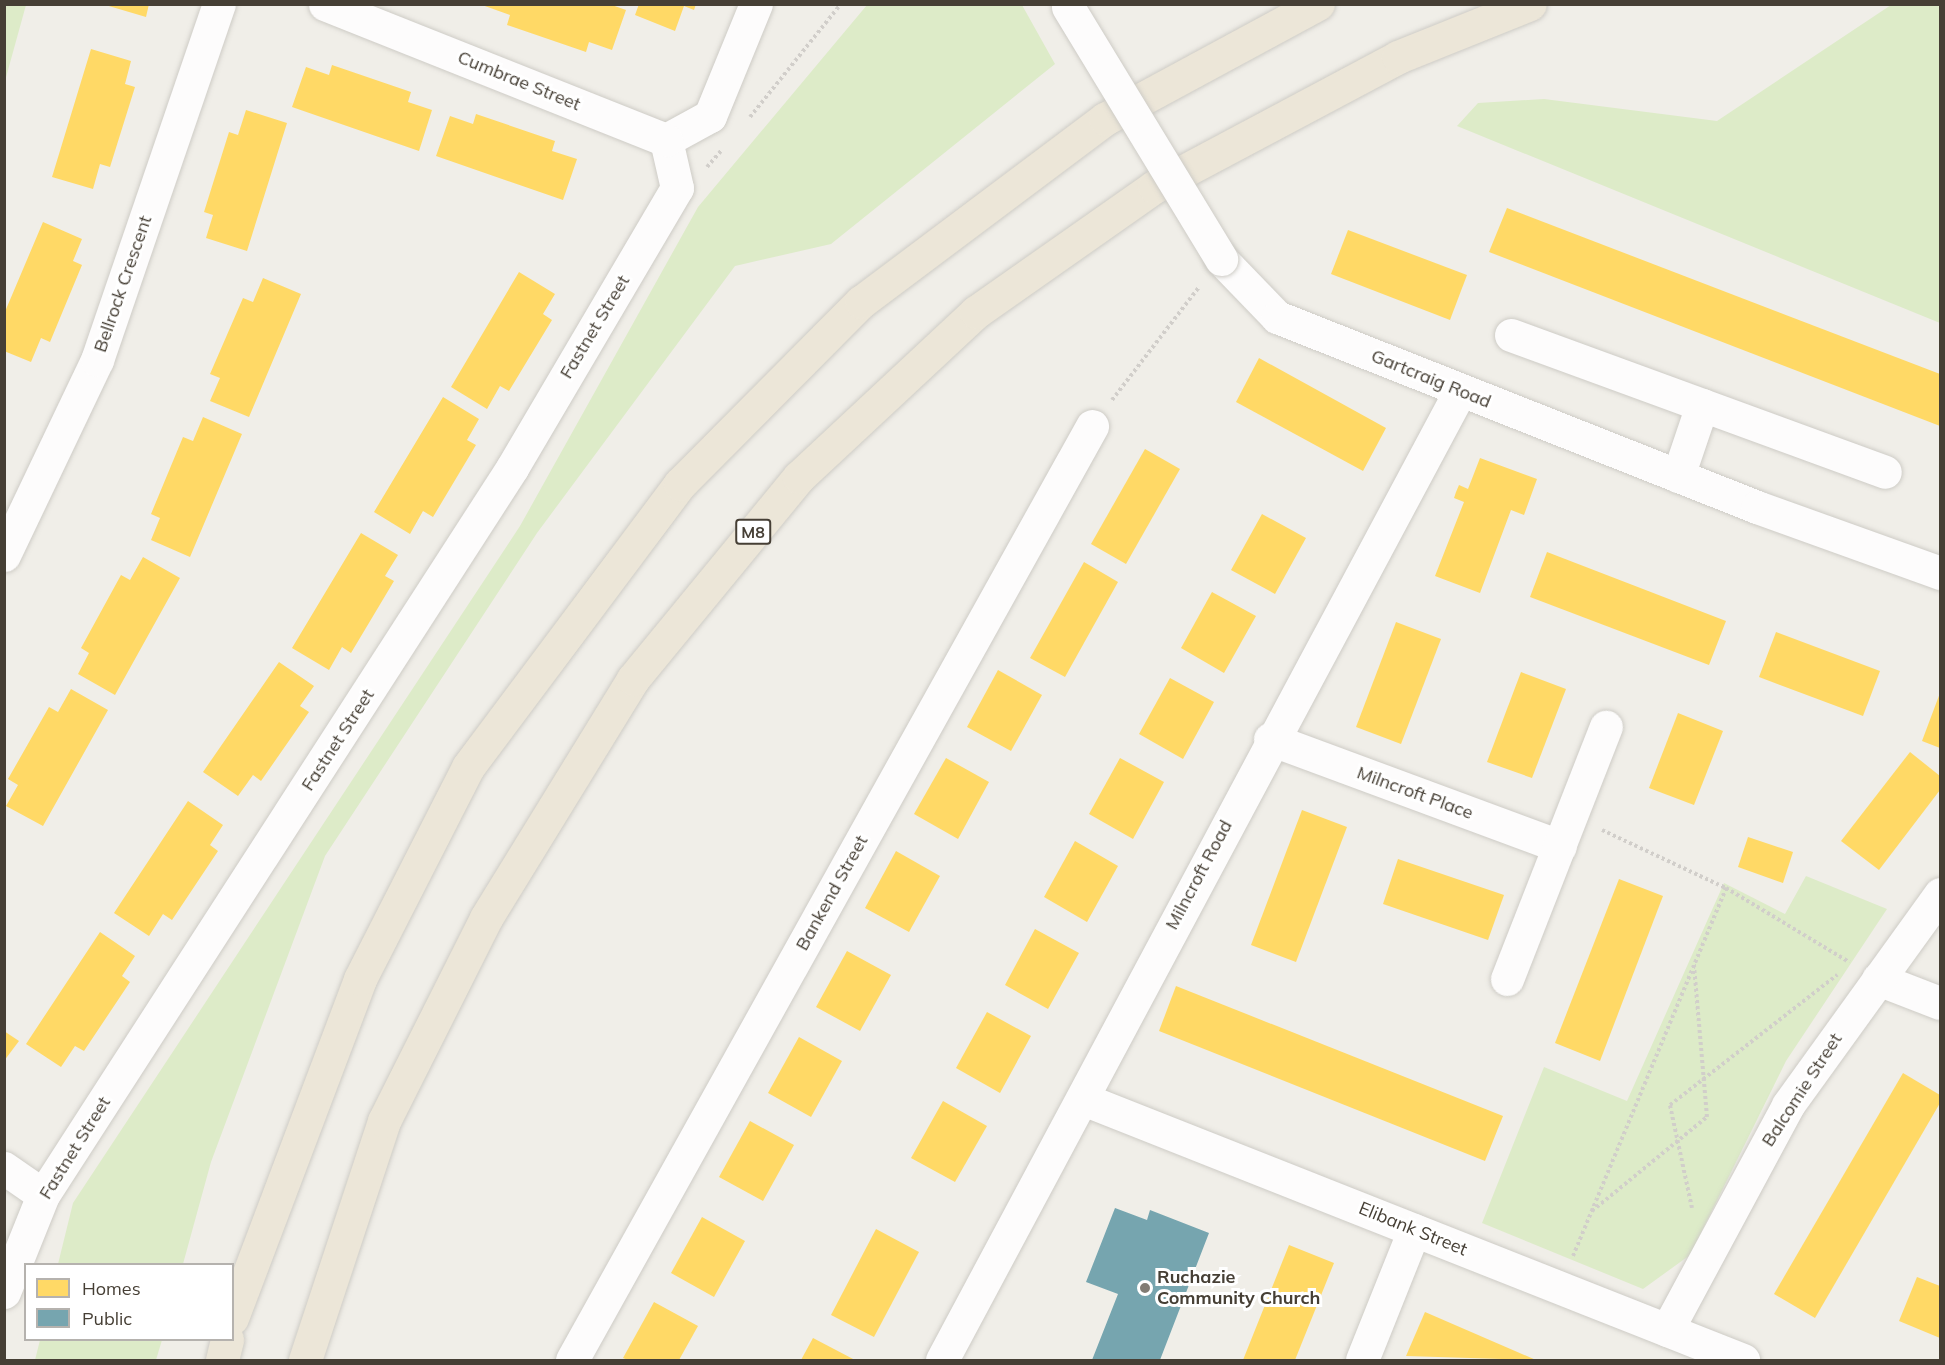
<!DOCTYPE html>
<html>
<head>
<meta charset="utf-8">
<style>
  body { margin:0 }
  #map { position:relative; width:1945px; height:1365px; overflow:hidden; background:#f0eee8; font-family:Mulish,sans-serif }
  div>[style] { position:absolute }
  .green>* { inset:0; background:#ddebc8 }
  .homes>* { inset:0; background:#ffd966 }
  .public>* { inset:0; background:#76a5af }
  .path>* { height:4px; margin-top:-2px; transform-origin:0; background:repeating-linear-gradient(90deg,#d1ceca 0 3px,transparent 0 6px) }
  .roads { filter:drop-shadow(0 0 2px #ceccc6) drop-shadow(0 0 2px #ceccc6) }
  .minor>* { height:33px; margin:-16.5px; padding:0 16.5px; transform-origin:16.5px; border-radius:16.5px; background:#fdfcfc }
  .highway>* { height:33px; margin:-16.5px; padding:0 16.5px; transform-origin:16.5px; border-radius:16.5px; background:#ece6d8 }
  .bridges { filter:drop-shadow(0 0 2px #ceccc6) drop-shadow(0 0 2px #ceccc6) }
  .minor-bridge>* { height:33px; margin:-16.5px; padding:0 16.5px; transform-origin:16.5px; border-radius:16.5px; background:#fdfcfc }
  .dots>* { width:16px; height:16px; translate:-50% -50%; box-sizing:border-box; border:3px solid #fff; border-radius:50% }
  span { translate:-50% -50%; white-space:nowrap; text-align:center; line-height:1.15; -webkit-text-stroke:6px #fff; paint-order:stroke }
  .shield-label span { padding:2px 4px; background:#fff; border:2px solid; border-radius:4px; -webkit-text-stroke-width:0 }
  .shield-label { font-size:16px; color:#463f35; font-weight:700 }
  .street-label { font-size:18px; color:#463f35 }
  .poi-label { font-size:18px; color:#463f35; font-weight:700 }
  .left { translate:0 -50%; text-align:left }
  .frame { position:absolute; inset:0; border:6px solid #463f35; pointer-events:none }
  .legend { position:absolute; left:24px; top:1263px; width:210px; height:78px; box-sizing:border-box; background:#fff; border:2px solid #b5b2ae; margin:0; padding:8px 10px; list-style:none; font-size:18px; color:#463f35 }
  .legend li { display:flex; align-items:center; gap:12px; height:30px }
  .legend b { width:30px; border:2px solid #b5b2ae }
</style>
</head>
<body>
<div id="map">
  <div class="green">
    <div style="clip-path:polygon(5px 4px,26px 5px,5px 81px,4px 5px)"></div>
    <div style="clip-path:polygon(867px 5px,1022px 5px,1055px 64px,831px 244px,735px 266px,537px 533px,325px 856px,211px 1162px,183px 1264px,58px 1264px,73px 1203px,520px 526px,698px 207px)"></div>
    <div style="clip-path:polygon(1891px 5px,1940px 5px,1940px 323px,1457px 126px,1478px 103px,1544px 99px,1717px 121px)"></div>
    <div style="clip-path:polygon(1806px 876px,1887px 909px,1786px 1061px,1690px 1255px,1643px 1289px,1482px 1223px,1544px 1067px,1627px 1101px,1724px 883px,1785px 914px)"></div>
    <div style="clip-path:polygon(40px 1340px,162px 1340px,156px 1360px,35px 1360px)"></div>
  </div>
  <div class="homes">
    <div style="clip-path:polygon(102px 4px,149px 4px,146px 17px)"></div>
    <div style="clip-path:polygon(609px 4px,626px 10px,612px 50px,589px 42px,586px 52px,507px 25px,510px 15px,482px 5px)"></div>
    <div style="clip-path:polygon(639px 4px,696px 4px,694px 10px,684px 6px,675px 31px,635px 15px)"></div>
    <div style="clip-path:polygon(91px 49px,131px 61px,125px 84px,135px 87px,110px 167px,100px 164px,93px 189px,52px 177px)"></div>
    <div style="clip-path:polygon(332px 65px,411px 92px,408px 102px,432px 110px,419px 151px,292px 107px,306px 67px,329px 75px)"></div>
    <div style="clip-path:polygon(246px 110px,287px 123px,247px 251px,206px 238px,213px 215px,204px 212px,229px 132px,238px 135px)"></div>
    <div style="clip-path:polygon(476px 114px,555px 141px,552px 151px,577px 159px,563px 200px,436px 156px,450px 116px,473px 124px)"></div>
    <div style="clip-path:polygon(1507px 208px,1940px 374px,1940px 426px,1489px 252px)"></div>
    <div style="clip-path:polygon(43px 222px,82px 239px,73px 261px,82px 265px,50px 342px,41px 338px,31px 362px,4px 351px,4px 314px)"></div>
    <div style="clip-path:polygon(1348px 230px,1467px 275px,1450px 320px,1331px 274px)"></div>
    <div style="clip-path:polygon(519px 272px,555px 294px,543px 314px,552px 320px,509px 391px,500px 386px,487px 409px,451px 387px)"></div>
    <div style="clip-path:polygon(263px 278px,301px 294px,249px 417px,210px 401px,220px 378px,210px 374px,243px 298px,253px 302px)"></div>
    <div style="clip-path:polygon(1259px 358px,1386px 428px,1363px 471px,1236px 402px)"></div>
    <div style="clip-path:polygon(443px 397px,479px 419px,467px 440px,476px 445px,433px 517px,423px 511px,410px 534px,374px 512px)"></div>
    <div style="clip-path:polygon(203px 417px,242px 434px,190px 557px,151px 540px,160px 518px,151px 514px,183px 437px,193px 441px)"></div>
    <div style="clip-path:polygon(1145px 449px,1180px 469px,1126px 564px,1091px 544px)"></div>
    <div style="clip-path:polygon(1480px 458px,1537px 479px,1524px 515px,1511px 510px,1480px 593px,1435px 576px,1464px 502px,1454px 498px,1456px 492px,1459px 485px,1468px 489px)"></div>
    <div style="clip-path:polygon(1262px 514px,1306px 538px,1275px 594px,1231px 570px)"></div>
    <div style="clip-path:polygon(361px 533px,398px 555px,385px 576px,394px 581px,351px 653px,342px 647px,329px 670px,292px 648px)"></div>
    <div style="clip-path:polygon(1547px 552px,1726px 621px,1709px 665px,1530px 597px)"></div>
    <div style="clip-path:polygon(143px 557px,180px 578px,115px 695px,78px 674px,89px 653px,81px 648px,121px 575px,130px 580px)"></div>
    <div style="clip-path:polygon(1084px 562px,1118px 582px,1065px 677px,1030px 658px)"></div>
    <div style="clip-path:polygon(1212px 592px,1256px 616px,1224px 673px,1181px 648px)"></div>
    <div style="clip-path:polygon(1396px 622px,1441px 639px,1401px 744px,1356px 727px)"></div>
    <div style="clip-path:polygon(1776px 632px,1880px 671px,1863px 716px,1759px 677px)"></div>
    <div style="clip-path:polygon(279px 662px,314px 686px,300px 706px,309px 712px,261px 781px,253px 775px,238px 796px,203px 772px)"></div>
    <div style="clip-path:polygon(998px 670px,1042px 695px,1011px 751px,967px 727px)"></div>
    <div style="clip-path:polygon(1521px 672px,1566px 689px,1532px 778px,1487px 762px)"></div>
    <div style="clip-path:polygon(1170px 678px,1214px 702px,1183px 759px,1139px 734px)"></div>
    <div style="clip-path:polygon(71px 689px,108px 710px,43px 826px,6px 806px,18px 785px,8px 779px,49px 707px,58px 712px)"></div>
    <div style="clip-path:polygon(1940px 693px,1940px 748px,1922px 741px)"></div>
    <div style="clip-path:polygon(1678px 713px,1723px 731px,1694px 805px,1649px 788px)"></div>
    <div style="clip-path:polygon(1910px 752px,1940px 776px,1940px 790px,1879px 870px,1841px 841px)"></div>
    <div style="clip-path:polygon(946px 758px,989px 782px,958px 839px,914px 814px)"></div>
    <div style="clip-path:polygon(1120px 758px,1164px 782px,1133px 839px,1089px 814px)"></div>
    <div style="clip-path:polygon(188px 801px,223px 825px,210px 845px,218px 851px,172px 920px,163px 914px,149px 936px,114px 913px)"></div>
    <div style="clip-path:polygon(1302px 810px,1347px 827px,1296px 962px,1251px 945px)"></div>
    <div style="clip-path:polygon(1748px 837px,1793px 852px,1783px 883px,1738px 867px)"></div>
    <div style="clip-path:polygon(1075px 841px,1118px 866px,1087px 922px,1044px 897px)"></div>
    <div style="clip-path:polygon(896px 851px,940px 876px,909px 932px,865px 908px)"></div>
    <div style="clip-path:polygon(1398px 859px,1504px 895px,1488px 940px,1383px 904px)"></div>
    <div style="clip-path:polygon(1619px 879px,1663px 896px,1600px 1061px,1555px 1043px)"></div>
    <div style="clip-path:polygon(1035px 929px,1079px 953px,1048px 1009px,1005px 985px)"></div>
    <div style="clip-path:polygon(100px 932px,135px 956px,122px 976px,130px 982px,84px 1051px,75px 1046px,61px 1067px,26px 1044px)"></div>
    <div style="clip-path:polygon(847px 951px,891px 975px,860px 1031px,816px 1007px)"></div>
    <div style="clip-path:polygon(1176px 986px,1503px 1116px,1485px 1161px,1159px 1031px)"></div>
    <div style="clip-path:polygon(987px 1012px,1031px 1036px,1000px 1093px,956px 1068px)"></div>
    <div style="clip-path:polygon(4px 1031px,19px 1041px,4px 1061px)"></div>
    <div style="clip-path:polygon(799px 1037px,842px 1061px,811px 1117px,768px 1093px)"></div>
    <div style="clip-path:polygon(1903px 1073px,1940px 1095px,1940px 1103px,1815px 1318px,1774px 1294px)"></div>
    <div style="clip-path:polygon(943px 1101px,987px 1126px,955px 1182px,911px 1158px)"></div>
    <div style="clip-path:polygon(750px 1121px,794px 1145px,763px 1201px,719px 1177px)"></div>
    <div style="clip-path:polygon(702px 1217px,745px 1241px,714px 1297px,671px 1273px)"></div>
    <div style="clip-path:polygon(876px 1229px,919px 1252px,874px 1337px,831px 1315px)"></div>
    <div style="clip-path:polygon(1289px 1245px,1334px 1263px,1295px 1360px,1243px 1360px)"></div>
    <div style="clip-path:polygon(1917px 1277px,1940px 1286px,1940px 1338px,1899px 1321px)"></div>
    <div style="clip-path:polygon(654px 1302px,698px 1326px,679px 1360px,628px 1360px,623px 1358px)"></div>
    <div style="clip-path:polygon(1425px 1312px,1536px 1360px,1406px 1356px)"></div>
    <div style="clip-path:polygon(813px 1338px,855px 1360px,801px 1360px)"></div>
  </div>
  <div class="public">
    <div style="clip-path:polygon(1115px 1208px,1147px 1220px,1150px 1210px,1209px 1233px,1160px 1360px,1092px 1360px,1118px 1294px,1086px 1282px)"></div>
  </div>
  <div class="path">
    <div style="left:750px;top:117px;width:145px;rotate:-51.2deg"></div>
    <div style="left:707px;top:167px;width:23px;rotate:-49deg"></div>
    <div style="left:1112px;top:400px;width:143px;rotate:-52.4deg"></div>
    <div style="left:1602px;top:830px;width:137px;rotate:25.1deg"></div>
    <div style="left:1726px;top:888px;width:144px;rotate:31deg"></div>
    <div style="left:1692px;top:1208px;width:105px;rotate:-102.1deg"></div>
    <div style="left:1670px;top:1105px;width:212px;rotate:-37.9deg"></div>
    <div style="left:1592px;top:1211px;width:149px;rotate:-39.3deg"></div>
    <div style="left:1707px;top:1117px;width:154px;rotate:-94.9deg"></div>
    <div style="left:1573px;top:1256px;width:399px;rotate:-67.4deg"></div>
  </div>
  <div class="roads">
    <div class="minor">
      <div style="left:666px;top:140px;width:50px;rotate:-28.6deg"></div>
      <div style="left:710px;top:116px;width:121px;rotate:-67.7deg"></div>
      <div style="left:1221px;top:259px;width:81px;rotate:46deg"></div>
      <div style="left:1277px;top:317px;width:516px;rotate:21.6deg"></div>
      <div style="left:1757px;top:507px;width:195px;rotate:19.8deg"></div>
      <div style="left:1511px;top:335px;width:398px;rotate:20.1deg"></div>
      <div style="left:1678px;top:476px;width:75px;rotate:-71.3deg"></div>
      <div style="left:4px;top:555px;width:216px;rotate:-64.5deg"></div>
      <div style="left:97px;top:360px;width:376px;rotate:-71.1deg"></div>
      <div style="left:1270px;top:739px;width:309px;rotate:20.3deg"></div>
      <div style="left:1507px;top:979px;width:271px;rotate:-68.6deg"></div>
      <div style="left:1878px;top:979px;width:66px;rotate:21.2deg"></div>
      <div style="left:1083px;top:1099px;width:710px;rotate:21.58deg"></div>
      <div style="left:4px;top:1168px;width:47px;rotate:34.7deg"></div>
      <div style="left:4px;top:1292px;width:105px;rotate:-68.1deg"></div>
      <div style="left:43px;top:1195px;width:865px;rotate:-57.17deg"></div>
      <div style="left:512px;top:468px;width:325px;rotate:-59.5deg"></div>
      <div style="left:677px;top:188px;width:49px;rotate:-102.9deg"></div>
      <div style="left:666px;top:140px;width:367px;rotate:-158.3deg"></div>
      <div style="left:1667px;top:1330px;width:255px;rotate:-61.7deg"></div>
      <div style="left:1788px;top:1105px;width:260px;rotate:-54.2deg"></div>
      <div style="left:572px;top:1360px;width:1069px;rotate:-60.89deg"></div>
      <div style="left:942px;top:1360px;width:1099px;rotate:-61.87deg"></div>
      <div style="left:1362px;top:1360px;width:140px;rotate:-68.2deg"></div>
    </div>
    <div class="highway">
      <div style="left:232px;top:1318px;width:362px;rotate:-69.3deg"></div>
      <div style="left:360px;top:979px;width:238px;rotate:-63deg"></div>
      <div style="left:468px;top:767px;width:354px;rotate:-53.2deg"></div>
      <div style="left:680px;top:484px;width:257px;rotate:-45.2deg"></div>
      <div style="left:861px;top:302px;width:305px;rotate:-36.9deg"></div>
      <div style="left:1105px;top:119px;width:242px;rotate:-28.4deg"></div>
      <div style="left:222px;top:1360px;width:21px;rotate:-76deg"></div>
      <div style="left:305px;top:1360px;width:252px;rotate:-71.7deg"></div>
      <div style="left:384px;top:1121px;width:227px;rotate:-63.3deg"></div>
      <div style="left:486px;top:918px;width:281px;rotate:-58.4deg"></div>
      <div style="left:633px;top:679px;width:261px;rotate:-50.6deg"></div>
      <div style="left:799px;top:477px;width:242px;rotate:-43deg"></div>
      <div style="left:976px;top:312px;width:218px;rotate:-35.1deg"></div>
      <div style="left:1154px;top:187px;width:276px;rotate:-28deg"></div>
      <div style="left:1398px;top:57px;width:142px;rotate:-21.9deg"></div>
    </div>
  </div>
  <div class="bridges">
    <div class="minor-bridge">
      <div style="left:1068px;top:7px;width:295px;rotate:58.7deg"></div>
    </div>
  </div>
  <div class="dots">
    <div style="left:1145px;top:1288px;background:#827c74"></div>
  </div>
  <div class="shield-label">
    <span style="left:753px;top:532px">M8</span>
  </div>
  <div class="street-label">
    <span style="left:519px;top:81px;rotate:22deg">Cumbrae Street</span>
    <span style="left:123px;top:284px;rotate:-71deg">Bellrock Crescent</span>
    <span style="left:595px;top:327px;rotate:-59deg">Fastnet Street</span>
    <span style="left:1431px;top:379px;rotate:22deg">Gartcraig Road</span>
    <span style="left:338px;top:740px;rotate:-57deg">Fastnet Street</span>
    <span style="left:1415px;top:793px;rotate:20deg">Milncroft Place</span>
    <span style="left:1199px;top:875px;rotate:-62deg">Milncroft Road</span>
    <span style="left:832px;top:893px;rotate:-61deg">Bankend Street</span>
    <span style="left:1802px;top:1090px;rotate:-57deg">Balcomie Street</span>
    <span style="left:75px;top:1148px;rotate:-58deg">Fastnet Street</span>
    <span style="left:1413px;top:1229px;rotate:22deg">Elibank Street</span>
  </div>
  <div class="poi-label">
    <span class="left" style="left:1157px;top:1288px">Ruchazie<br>Community Church</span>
  </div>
  <div class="frame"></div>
  <ul class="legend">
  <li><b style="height:16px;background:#ffd966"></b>Homes</li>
  <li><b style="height:16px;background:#76a5af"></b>Public</li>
  </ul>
</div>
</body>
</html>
